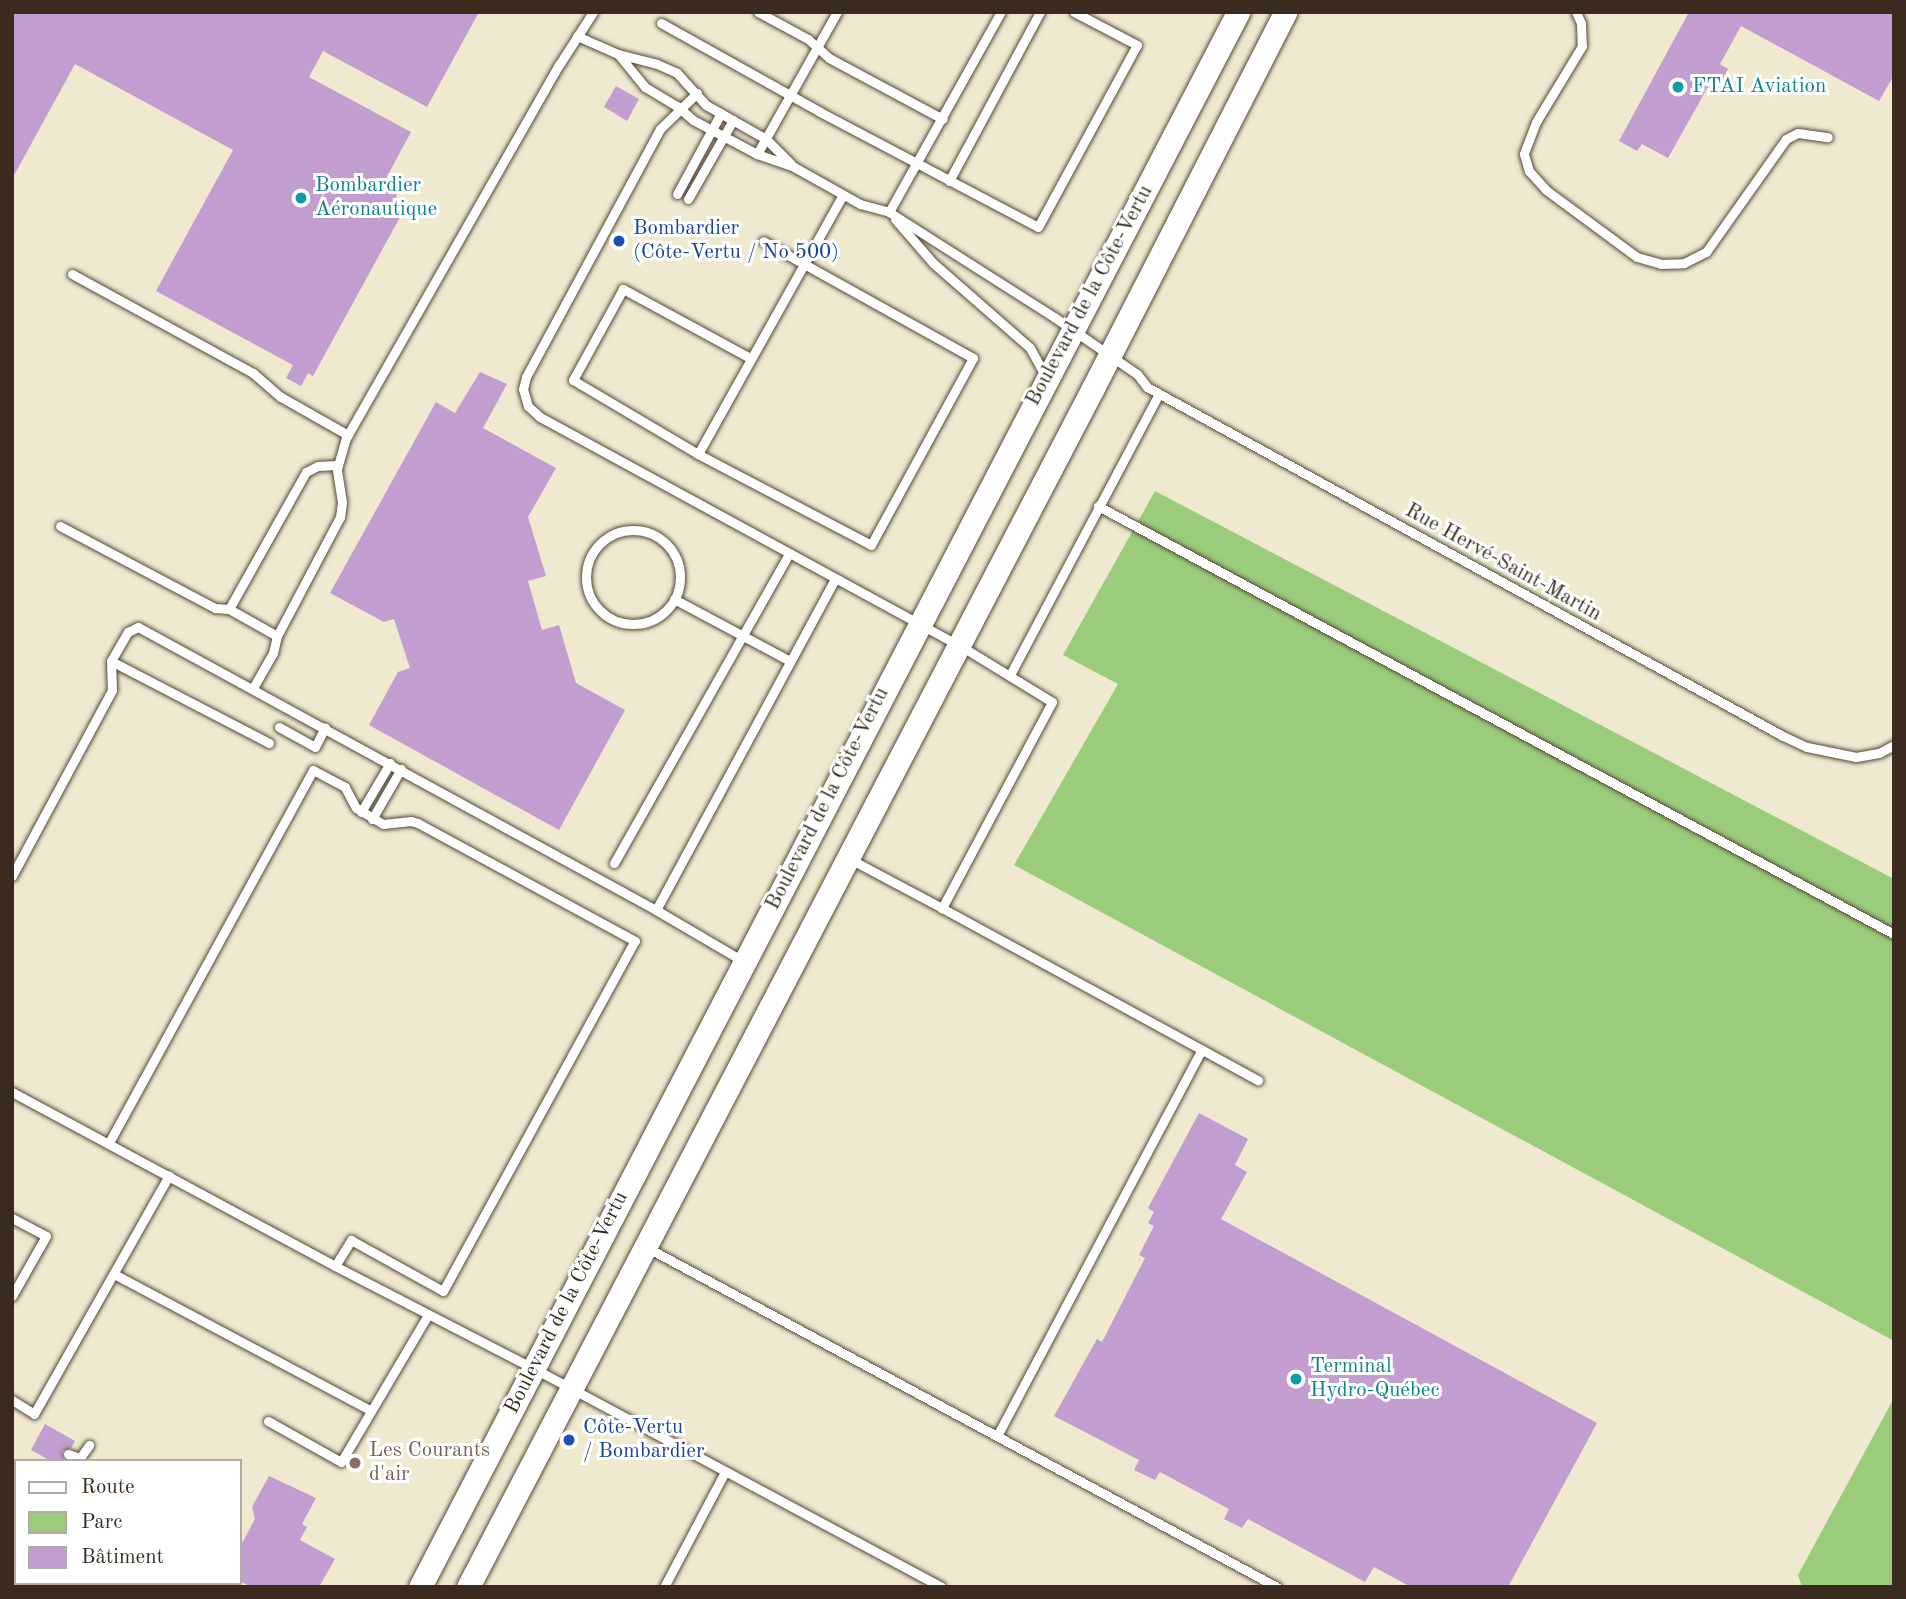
<!DOCTYPE html>
<html>
<head>
<meta charset="utf-8">
<style>
  body { margin:0 }
  #map { position:relative; width:1906px; height:1599px; overflow:hidden; background:#eee9cf; font-family:"Old Standard TT",serif }
  div>[style] { position:absolute }
  .green>* { inset:0; background:#9bcc7c }
  .building>* { inset:0; background:#c19dd0 }
  .roads { filter:drop-shadow(0 0 2px #564739) drop-shadow(0 0 2px #564739) }
  .service>* { height:9px; margin:-4.5px; padding:0 4.5px; transform-origin:4.5px; border-radius:4.5px; background:#fff }
  .service>.ring { margin:-4.5px; padding:0; box-sizing:content-box; background:none; border:9px solid #fff; border-radius:50% }
  .tertiary>* { height:23px; margin:-11.5px; padding:0 11.5px; transform-origin:11.5px; border-radius:11.5px; background:#fff }
  .dots>* { width:19px; height:19px; translate:-50% -50%; box-sizing:border-box; border:4px solid #fff; border-radius:50% }
  span { translate:-50% -50%; white-space:nowrap; text-align:center; line-height:1.15; -webkit-text-stroke:6px #fff; paint-order:stroke }
  .culture-label { font-size:21px; color:#0d838f }
  .left { translate:0 -50%; text-align:left }
  .transit-label { font-size:21px; color:#164399 }
  .street-label { font-size:21px; color:#3b2a1e }
  .education-label { font-size:21px; color:#785e54 }
  .frame { position:absolute; inset:0; border:14px solid #3b2a1e; pointer-events:none }
  .legend { position:absolute; left:14px; top:1459px; width:228px; height:126px; box-sizing:border-box; background:#fff; border:2px solid #b1aaa5; margin:0; padding:9px 12px; list-style:none; font-size:21px; color:#3b2a1e }
  .legend li { display:flex; align-items:center; gap:14px; height:35px }
  .legend b { width:35px; border:2px solid #b1aaa5 }
</style>
</head>
<body>
<div id="map">
  <div class="green">
    <div style="clip-path:polygon(1155px 491px,1894px 879px,1894px 1341px,1014px 865px,1118px 684px,1063px 655px)"></div>
    <div style="clip-path:polygon(1894px 1398px,1894px 1587px,1802px 1587px,1798px 1575px)"></div>
  </div>
  <div class="building">
    <div style="clip-path:polygon(12px 12px,479px 12px,427px 107px,323px 51px,309px 77px,411px 132px,382px 186px,397px 195px,393px 202px,405px 208px,313px 376px,308px 373px,301px 386px,286px 378px,293px 365px,156px 291px,233px 150px,75px 64px,12px 179px)"></div>
    <div style="clip-path:polygon(1689px 12px,1894px 12px,1894px 75px,1879px 101px,1741px 26px,1720px 64px,1728px 69px,1717px 89px,1709px 85px,1668px 158px,1642px 144px,1637px 151px,1619px 141px)"></div>
    <div style="clip-path:polygon(616px 86px,639px 99px,627px 121px,604px 107px)"></div>
    <div style="clip-path:polygon(480px 372px,507px 384px,483px 428px,556px 468px,528px 517px,546px 576px,528px 581px,542px 630px,559px 625px,576px 683px,625px 710px,559px 830px,369px 725px,398px 672px,410px 668px,394px 619px,384px 622px,330px 593px,436px 402px,455px 413px)"></div>
    <div style="clip-path:polygon(1199px 1113px,1248px 1139px,1235px 1165px,1247px 1172px,1221px 1219px,1597px 1423px,1508px 1587px,1411px 1587px,1374px 1567px,1365px 1582px,1248px 1519px,1242px 1528px,1224px 1519px,1229px 1509px,1160px 1472px,1155px 1480px,1134px 1470px,1139px 1460px,1054px 1416px,1097px 1339px,1102px 1342px,1145px 1258px,1139px 1255px,1154px 1226px,1148px 1223px,1154px 1212px,1148px 1208px)"></div>
    <div style="clip-path:polygon(45px 1424px,75px 1441px,71px 1448px,62px 1451px,64px 1461px,51px 1461px,31px 1450px)"></div>
    <div style="clip-path:polygon(269px 1476px,316px 1498px,302px 1524px,307px 1527px,300px 1540px,335px 1559px,319px 1587px,251px 1587px,240px 1581px,240px 1547px,255px 1519px,252px 1507px)"></div>
  </div>
  <div class="roads">
    <div class="service">
      <div style="left:758px;top:12px;width:57px;rotate:28.4deg"></div>
      <div style="left:808px;top:39px;width:28px;rotate:42deg"></div>
      <div style="left:829px;top:58px;width:129px;rotate:28.2deg"></div>
      <div style="left:1576px;top:12px;width:12px;rotate:66deg"></div>
      <div style="left:1581px;top:23px;width:23px;rotate:88deg"></div>
      <div style="left:1582px;top:46px;width:89px;rotate:121.2deg"></div>
      <div style="left:1536px;top:122px;width:34px;rotate:111deg"></div>
      <div style="left:1524px;top:154px;width:18px;rotate:74deg"></div>
      <div style="left:1529px;top:171px;width:25px;rotate:48deg"></div>
      <div style="left:1546px;top:190px;width:113px;rotate:36.4deg"></div>
      <div style="left:1637px;top:257px;width:25px;rotate:16deg"></div>
      <div style="left:1661px;top:264px;width:23px;rotate:-2deg"></div>
      <div style="left:1684px;top:263px;width:25px;rotate:-27deg"></div>
      <div style="left:1706px;top:252px;width:138px;rotate:-54.7deg"></div>
      <div style="left:1786px;top:139px;width:13px;rotate:-27deg"></div>
      <div style="left:1798px;top:133px;width:30px;rotate:8deg"></div>
      <div style="left:661px;top:23px;width:182px;rotate:29.2deg"></div>
      <div style="left:820px;top:112px;width:246px;rotate:27.8deg"></div>
      <div style="left:1038px;top:227px;width:207px;rotate:-61.5deg"></div>
      <div style="left:1137px;top:45px;width:71px;rotate:-152.4deg"></div>
      <div style="left:577px;top:36px;width:45px;rotate:23.7deg"></div>
      <div style="left:618px;top:54px;width:40px;rotate:14.4deg"></div>
      <div style="left:657px;top:64px;width:22px;rotate:24deg"></div>
      <div style="left:677px;top:73px;width:43px;rotate:47.8deg"></div>
      <div style="left:706px;top:105px;width:69px;rotate:29.5deg"></div>
      <div style="left:766px;top:139px;width:35px;rotate:45deg"></div>
      <div style="left:618px;top:54px;width:43px;rotate:50.7deg"></div>
      <div style="left:645px;top:87px;width:37px;rotate:31deg"></div>
      <div style="left:677px;top:106px;width:21px;rotate:41deg"></div>
      <div style="left:693px;top:120px;width:72px;rotate:28deg"></div>
      <div style="left:757px;top:154px;width:39px;rotate:19deg"></div>
      <div style="left:794px;top:167px;width:76px;rotate:29.3deg"></div>
      <div style="left:860px;top:204px;width:30px;rotate:15deg"></div>
      <div style="left:889px;top:212px;width:196px;rotate:32.5deg"></div>
      <div style="left:1054px;top:317px;width:101px;rotate:34.5deg"></div>
      <div style="left:1137px;top:374px;width:16px;rotate:52deg"></div>
      <div style="left:1147px;top:387px;width:725px;rotate:28.76deg"></div>
      <div style="left:1783px;top:736px;width:26px;rotate:25deg"></div>
      <div style="left:1807px;top:747px;width:50px;rotate:11.5deg"></div>
      <div style="left:1856px;top:757px;width:23px;rotate:-10deg"></div>
      <div style="left:1879px;top:753px;width:17px;rotate:-28deg"></div>
      <div style="left:697px;top:93px;width:52px;rotate:135.8deg"></div>
      <div style="left:660px;top:129px;width:282px;rotate:118.4deg"></div>
      <div style="left:526px;top:377px;width:12px;rotate:104deg"></div>
      <div style="left:523px;top:389px;width:18px;rotate:74deg"></div>
      <div style="left:528px;top:406px;width:16px;rotate:43deg"></div>
      <div style="left:540px;top:417px;width:477px;rotate:28.6deg"></div>
      <div style="left:959px;top:645px;width:109px;rotate:31.5deg"></div>
      <div style="left:1052px;top:702px;width:234px;rotate:118.1deg"></div>
      <div style="left:942px;top:908px;width:360px;rotate:28.6deg"></div>
      <div style="left:757px;top:154px;width:163px;rotate:-60.6deg"></div>
      <div style="left:949px;top:181px;width:192px;rotate:-61.7deg"></div>
      <div style="left:677px;top:194px;width:92px;rotate:-61.5deg"></div>
      <div style="left:688px;top:199px;width:91px;rotate:-60.3deg"></div>
      <div style="left:889px;top:212px;width:229px;rotate:-60.8deg"></div>
      <div style="left:895px;top:219px;width:58px;rotate:49.2deg"></div>
      <div style="left:933px;top:263px;width:129px;rotate:41.2deg"></div>
      <div style="left:1030px;top:348px;width:33px;rotate:61deg"></div>
      <div style="left:72px;top:274px;width:206px;rotate:28.7deg"></div>
      <div style="left:253px;top:373px;width:37px;rotate:41deg"></div>
      <div style="left:281px;top:397px;width:77px;rotate:29.6deg"></div>
      <div style="left:750px;top:358px;width:145px;rotate:-151.5deg"></div>
      <div style="left:623px;top:289px;width:104px;rotate:118.8deg"></div>
      <div style="left:573px;top:380px;width:145px;rotate:30.6deg"></div>
      <div style="left:698px;top:454px;width:195px;rotate:27.7deg"></div>
      <div style="left:871px;top:545px;width:213px;rotate:-61.4deg"></div>
      <div style="left:973px;top:358px;width:240px;rotate:-150.9deg"></div>
      <div style="left:698px;top:454px;width:297px;rotate:-60.8deg"></div>
      <div style="left:1098px;top:506px;width:904px;rotate:28.27deg"></div>
      <div style="left:60px;top:526px;width:175px;rotate:27.9deg"></div>
      <div style="left:215px;top:608px;width:14px;rotate:4deg"></div>
      <div class="ring" style="left:586px;top:530px;width:85px;height:85px"></div>
      <div style="left:674px;top:599px;width:132px;rotate:28.1deg"></div>
      <div style="left:277px;top:636px;width:55px;rotate:-150.6deg"></div>
      <div style="left:229px;top:609px;width:157px;rotate:-60.7deg"></div>
      <div style="left:306px;top:472px;width:13px;rotate:-27deg"></div>
      <div style="left:318px;top:466px;width:19px;rotate:-3deg"></div>
      <div style="left:111px;top:661px;width:178px;rotate:27.4deg"></div>
      <div style="left:1010px;top:675px;width:318px;rotate:-62.1deg"></div>
      <div style="left:253px;top:688px;width:40px;rotate:-60.3deg"></div>
      <div style="left:273px;top:653px;width:17px;rotate:-77deg"></div>
      <div style="left:277px;top:636px;width:135px;rotate:-62.1deg"></div>
      <div style="left:340px;top:517px;width:15px;rotate:-82deg"></div>
      <div style="left:342px;top:502px;width:33px;rotate:-99deg"></div>
      <div style="left:337px;top:469px;width:32px;rotate:-74deg"></div>
      <div style="left:346px;top:438px;width:430px;rotate:-60.3deg"></div>
      <div style="left:559px;top:65px;width:63px;rotate:-57.3deg"></div>
      <div style="left:279px;top:727px;width:41px;rotate:29.1deg"></div>
      <div style="left:315px;top:747px;width:22px;rotate:-63deg"></div>
      <div style="left:361px;top:812px;width:57px;rotate:-59.4deg"></div>
      <div style="left:372px;top:819px;width:58px;rotate:-59.9deg"></div>
      <div style="left:848px;top:858px;width:106px;rotate:28deg"></div>
      <div style="left:614px;top:863px;width:355px;rotate:-60.5deg"></div>
      <div style="left:12px;top:876px;width:211px;rotate:-61.7deg"></div>
      <div style="left:112px;top:690px;width:29px;rotate:-92deg"></div>
      <div style="left:111px;top:661px;width:34px;rotate:-60deg"></div>
      <div style="left:128px;top:632px;width:11px;rotate:-27deg"></div>
      <div style="left:138px;top:627px;width:590px;rotate:28.65deg"></div>
      <div style="left:656px;top:910px;width:101px;rotate:30.4deg"></div>
      <div style="left:656px;top:910px;width:376px;rotate:-61.6deg"></div>
      <div style="left:12px;top:1092px;width:367px;rotate:28.3deg"></div>
      <div style="left:335px;top:1266px;width:31px;rotate:-58deg"></div>
      <div style="left:351px;top:1240px;width:105px;rotate:29deg"></div>
      <div style="left:443px;top:1291px;width:399px;rotate:-61.3deg"></div>
      <div style="left:635px;top:941px;width:247px;rotate:-151.5deg"></div>
      <div style="left:418px;top:823px;width:7px;rotate:-164deg"></div>
      <div style="left:411px;top:821px;width:28px;rotate:174deg"></div>
      <div style="left:383px;top:824px;width:31px;rotate:-149deg"></div>
      <div style="left:356px;top:808px;width:24px;rotate:-118deg"></div>
      <div style="left:345px;top:787px;width:36px;rotate:-152deg"></div>
      <div style="left:313px;top:770px;width:425px;rotate:118.7deg"></div>
      <div style="left:12px;top:1218px;width:38px;rotate:28deg"></div>
      <div style="left:46px;top:1236px;width:69px;rotate:119.5deg"></div>
      <div style="left:646px;top:1247px;width:717px;rotate:28.32deg"></div>
      <div style="left:335px;top:1266px;width:223px;rotate:27.3deg"></div>
      <div style="left:533px;top:1368px;width:463px;rotate:28.2deg"></div>
      <div style="left:114px;top:1274px;width:290px;rotate:28deg"></div>
      <div style="left:12px;top:1400px;width:26px;rotate:32deg"></div>
      <div style="left:34px;top:1414px;width:274px;rotate:-60.5deg"></div>
      <div style="left:268px;top:1421px;width:84px;rotate:29.3deg"></div>
      <div style="left:341px;top:1462px;width:171px;rotate:-59.4deg"></div>
      <div style="left:997px;top:1436px;width:437px;rotate:-62.1deg"></div>
      <div style="left:68px;top:1454px;width:13px;rotate:18deg"></div>
      <div style="left:80px;top:1458px;width:16px;rotate:-55deg"></div>
      <div style="left:12px;top:1546px;width:4px;rotate:14deg"></div>
      <div style="left:18px;top:1587px;width:4px;rotate:-63deg"></div>
      <div style="left:664px;top:1587px;width:130px;rotate:-62.1deg"></div>
    </div>
    <div class="tertiary">
      <div style="left:420px;top:1587px;width:1775px;rotate:-62.55deg"></div>
      <div style="left:468px;top:1587px;width:1352px;rotate:-62.47deg"></div>
      <div style="left:1093px;top:388px;width:422px;rotate:-62.9deg"></div>
    </div>
  </div>
  <div class="dots">
    <div style="left:1678px;top:87px;background:#0f9aa8"></div>
    <div style="left:301px;top:198px;background:#0f9aa8"></div>
    <div style="left:619px;top:241px;background:#1a4fb4"></div>
    <div style="left:1296px;top:1379px;background:#0f9aa8"></div>
    <div style="left:569px;top:1440px;background:#1a4fb4"></div>
    <div style="left:355px;top:1463px;background:#8d6e63"></div>
  </div>
  <div class="culture-label">
    <span class="left" style="left:1692px;top:87px">FTAI Aviation</span>
    <span class="left" style="left:315px;top:198px">Bombardier<br>Aéronautique</span>
    <span class="left" style="left:1310px;top:1379px">Terminal<br>Hydro-Québec</span>
  </div>
  <div class="transit-label">
    <span class="left" style="left:633px;top:241px">Bombardier<br>(Côte-Vertu / No 500)</span>
    <span class="left" style="left:583px;top:1440px">Côte-Vertu<br>/ Bombardier</span>
  </div>
  <div class="street-label">
    <span style="left:1090px;top:296px;rotate:-62deg">Boulevard de la Côte-Vertu</span>
    <span style="left:1503px;top:563px;rotate:29deg">Rue Hervé-Saint-Martin</span>
    <span style="left:828px;top:799px;rotate:-63deg">Boulevard de la Côte-Vertu</span>
    <span style="left:567px;top:1303px;rotate:-63deg">Boulevard de la Côte-Vertu</span>
  </div>
  <div class="education-label">
    <span class="left" style="left:369px;top:1463px">Les Courants<br>d'air</span>
  </div>
  <div class="frame"></div>
  <ul class="legend">
  <li><b style="height:9px;background:#fff"></b>Route</li>
  <li><b style="height:19px;background:#9bcc7c"></b>Parc</li>
  <li><b style="height:19px;background:#c19dd0"></b>Bâtiment</li>
  </ul>
</div>
</body>
</html>
